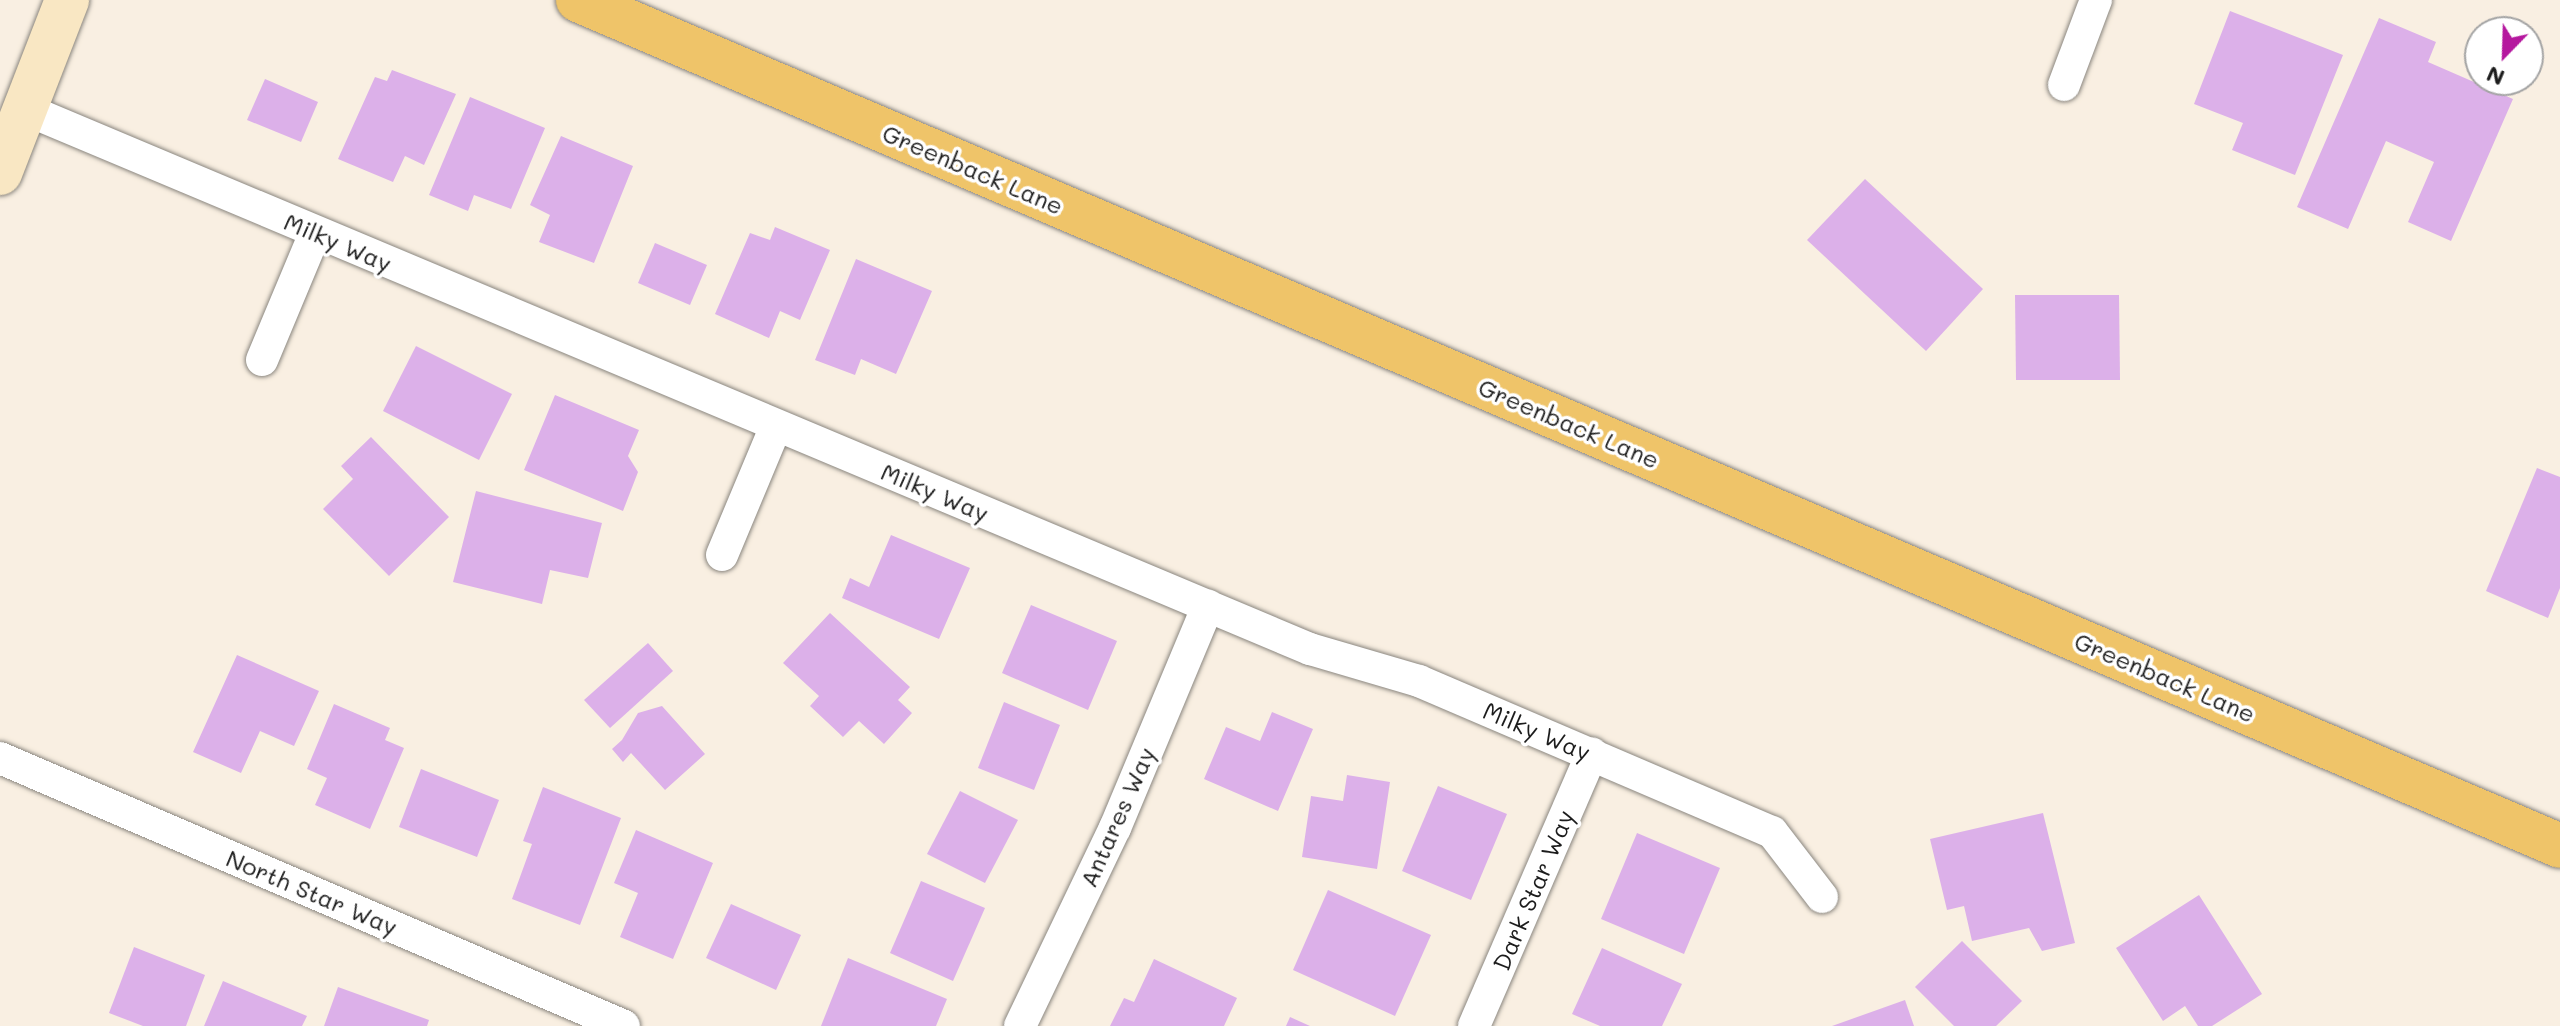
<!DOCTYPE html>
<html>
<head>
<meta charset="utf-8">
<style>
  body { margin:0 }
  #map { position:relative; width:2560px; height:1026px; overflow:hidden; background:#f9efe2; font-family:Mali,sans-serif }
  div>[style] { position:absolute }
  .building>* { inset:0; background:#dcb0e9 }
  .roads { filter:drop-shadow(0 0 2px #8a867f) drop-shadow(0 0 2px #8a867f) }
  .street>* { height:32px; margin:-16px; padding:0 16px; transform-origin:16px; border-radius:16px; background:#fff }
  .secondary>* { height:44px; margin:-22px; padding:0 22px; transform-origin:22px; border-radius:22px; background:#f9e7c3 }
  .primary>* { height:44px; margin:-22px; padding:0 22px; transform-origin:22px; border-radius:22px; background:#efc469 }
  span { translate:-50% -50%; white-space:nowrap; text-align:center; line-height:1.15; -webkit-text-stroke:7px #fff; paint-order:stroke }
  .street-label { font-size:24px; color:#1c1c1c }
  .north { position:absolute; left:2464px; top:16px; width:80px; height:80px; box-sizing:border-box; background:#fff; border:2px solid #a4a4a4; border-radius:50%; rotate:203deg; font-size:22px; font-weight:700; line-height:32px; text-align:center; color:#1c1c1c }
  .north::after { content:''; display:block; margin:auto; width:28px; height:36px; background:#b5179e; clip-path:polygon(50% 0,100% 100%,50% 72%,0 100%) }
</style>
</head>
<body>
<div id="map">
  <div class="building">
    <div style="clip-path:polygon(2230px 11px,2343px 55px,2295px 175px,2232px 150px,2243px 123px,2194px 104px)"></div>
    <div style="clip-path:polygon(2379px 18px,2436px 42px,2428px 62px,2513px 99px,2451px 241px,2408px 222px,2434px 162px,2386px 141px,2348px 229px,2297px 207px)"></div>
    <div style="clip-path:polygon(392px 70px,456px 94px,424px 165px,405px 156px,393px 182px,338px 159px,375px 77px,387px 81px)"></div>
    <div style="clip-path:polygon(265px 79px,318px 102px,301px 142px,247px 120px)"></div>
    <div style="clip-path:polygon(470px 97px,545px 128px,511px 209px,474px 195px,468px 211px,429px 195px)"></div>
    <div style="clip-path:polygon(561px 136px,633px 166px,594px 263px,539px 242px,550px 215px,530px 205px)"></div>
    <div style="clip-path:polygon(1865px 179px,1983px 289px,1926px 351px,1807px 240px)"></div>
    <div style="clip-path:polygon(775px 227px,830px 250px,800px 320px,780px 311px,769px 338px,715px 314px,750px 233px,770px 240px)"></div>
    <div style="clip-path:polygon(655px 243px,707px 265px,690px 305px,638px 283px)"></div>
    <div style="clip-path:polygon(856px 259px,932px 291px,896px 374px,861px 359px,855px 375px,815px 360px)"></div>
    <div style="clip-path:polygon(2015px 295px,2119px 295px,2120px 380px,2016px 380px)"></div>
    <div style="clip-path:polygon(416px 346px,512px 394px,479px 460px,383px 411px)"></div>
    <div style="clip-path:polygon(555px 395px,639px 430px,628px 456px,638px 472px,623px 511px,524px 470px)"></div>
    <div style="clip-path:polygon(371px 437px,449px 517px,389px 576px,323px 509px,353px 479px,341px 466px)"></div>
    <div style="clip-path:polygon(2537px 468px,2560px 477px,2560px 588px,2548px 618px,2486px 591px)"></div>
    <div style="clip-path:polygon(476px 491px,602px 523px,588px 578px,550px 570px,542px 604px,453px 582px)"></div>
    <div style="clip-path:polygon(891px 535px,970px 568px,939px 639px,842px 598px,850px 578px,869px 587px)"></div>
    <div style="clip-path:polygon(1031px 605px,1117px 641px,1088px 710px,1002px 673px)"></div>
    <div style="clip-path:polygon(830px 613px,910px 687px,898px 700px,912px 713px,884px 744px,859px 721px,843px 737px,810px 706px,819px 696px,783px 663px)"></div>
    <div style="clip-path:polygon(648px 643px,673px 671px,610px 728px,584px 700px)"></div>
    <div style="clip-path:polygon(237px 655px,319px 691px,294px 746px,260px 731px,241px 773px,193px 752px)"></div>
    <div style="clip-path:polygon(1004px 702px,1060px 725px,1034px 790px,978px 768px)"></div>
    <div style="clip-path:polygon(334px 704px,390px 728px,385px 740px,404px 748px,370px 829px,315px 805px,327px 778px,307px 769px)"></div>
    <div style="clip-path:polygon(662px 706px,705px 754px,665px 790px,631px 753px,623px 762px,612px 749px,622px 740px,638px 713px)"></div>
    <div style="clip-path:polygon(1272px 712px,1313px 729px,1278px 811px,1204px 779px,1226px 727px,1260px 741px)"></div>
    <div style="clip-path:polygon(421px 769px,499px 800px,477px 857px,399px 827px)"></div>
    <div style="clip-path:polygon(1347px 775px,1390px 782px,1377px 869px,1302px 857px,1311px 796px,1343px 801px)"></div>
    <div style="clip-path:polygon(1438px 786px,1507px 814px,1471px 900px,1402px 871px)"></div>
    <div style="clip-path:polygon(543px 787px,621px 818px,580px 925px,512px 899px,532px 844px,523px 841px)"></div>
    <div style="clip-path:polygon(960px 791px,1018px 820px,985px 883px,927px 854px)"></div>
    <div style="clip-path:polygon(2043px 813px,2075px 943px,2042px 951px,2029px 928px,1972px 941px,1964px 906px,1947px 910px,1930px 839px)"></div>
    <div style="clip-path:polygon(636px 830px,713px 863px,673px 959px,620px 937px,638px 893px,614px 883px)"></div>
    <div style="clip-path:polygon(1637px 833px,1720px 868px,1684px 954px,1601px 919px)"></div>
    <div style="clip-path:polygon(921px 881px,985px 908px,953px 981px,890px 953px)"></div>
    <div style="clip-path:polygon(1328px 890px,1431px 935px,1395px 1016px,1293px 970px)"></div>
    <div style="clip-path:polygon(2199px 895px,2262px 994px,2212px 1026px,2198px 1026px,2185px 1006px,2163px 1021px,2116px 948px)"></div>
    <div style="clip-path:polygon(731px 904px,801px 935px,776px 990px,706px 958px)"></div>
    <div style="clip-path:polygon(1962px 941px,2022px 1001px,1996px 1026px,1954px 1026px,1915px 987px)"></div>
    <div style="clip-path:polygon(134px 947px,205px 975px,186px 1026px,143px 1026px,109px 1013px)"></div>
    <div style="clip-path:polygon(1602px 948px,1682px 984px,1662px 1026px,1600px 1026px,1572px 1014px)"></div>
    <div style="clip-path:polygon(848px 958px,947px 999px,936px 1026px,821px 1026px)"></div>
    <div style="clip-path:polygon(1154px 959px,1237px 998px,1224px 1026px,1110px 1026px,1124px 998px,1134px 1002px)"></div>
    <div style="clip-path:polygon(223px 981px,307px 1016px,302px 1026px,204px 1026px)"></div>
    <div style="clip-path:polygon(338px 987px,429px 1020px,427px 1026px,324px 1026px)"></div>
    <div style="clip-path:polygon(1905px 1000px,1914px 1026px,1832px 1026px)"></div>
    <div style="clip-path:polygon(1290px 1017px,1310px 1026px,1286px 1026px)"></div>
  </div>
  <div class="roads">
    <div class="street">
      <div style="left:2064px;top:85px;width:91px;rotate:-69.4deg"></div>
      <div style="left:27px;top:110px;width:1392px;rotate:22.79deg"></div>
      <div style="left:1310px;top:649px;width:114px;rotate:16.4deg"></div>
      <div style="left:1419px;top:681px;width:384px;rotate:23.2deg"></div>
      <div style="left:1772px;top:832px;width:82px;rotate:52.4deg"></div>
      <div style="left:262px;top:360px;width:138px;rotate:-67.3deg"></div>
      <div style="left:722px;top:555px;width:140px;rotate:-67.3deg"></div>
      <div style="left:0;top:758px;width:679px;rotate:23.24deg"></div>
      <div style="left:1020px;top:1026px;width:220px;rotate:-64.4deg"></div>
      <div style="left:1115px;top:828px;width:241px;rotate:-67.3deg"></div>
      <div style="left:1474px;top:1026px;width:297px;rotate:-66.6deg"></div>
    </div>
    <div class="secondary">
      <div style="left:0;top:173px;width:186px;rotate:-68.8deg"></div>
    </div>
    <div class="primary">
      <div style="left:578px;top:0;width:2155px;rotate:23.11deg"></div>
    </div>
  </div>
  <div class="street-label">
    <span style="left:973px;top:169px;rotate:23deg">Greenback Lane</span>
    <span style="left:338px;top:242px;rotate:23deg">Milky Way</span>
    <span style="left:1569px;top:423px;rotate:23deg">Greenback Lane</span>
    <span style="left:935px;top:492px;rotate:23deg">Milky Way</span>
    <span style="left:2165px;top:677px;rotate:23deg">Greenback Lane</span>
    <span style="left:1537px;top:731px;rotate:23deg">Milky Way</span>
    <span style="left:1117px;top:817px;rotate:-66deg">Antares Way</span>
    <span style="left:1533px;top:890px;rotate:-67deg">Dark Star Way</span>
    <span style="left:312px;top:892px;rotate:23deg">North Star Way</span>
  </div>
  <div class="north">N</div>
</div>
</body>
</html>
